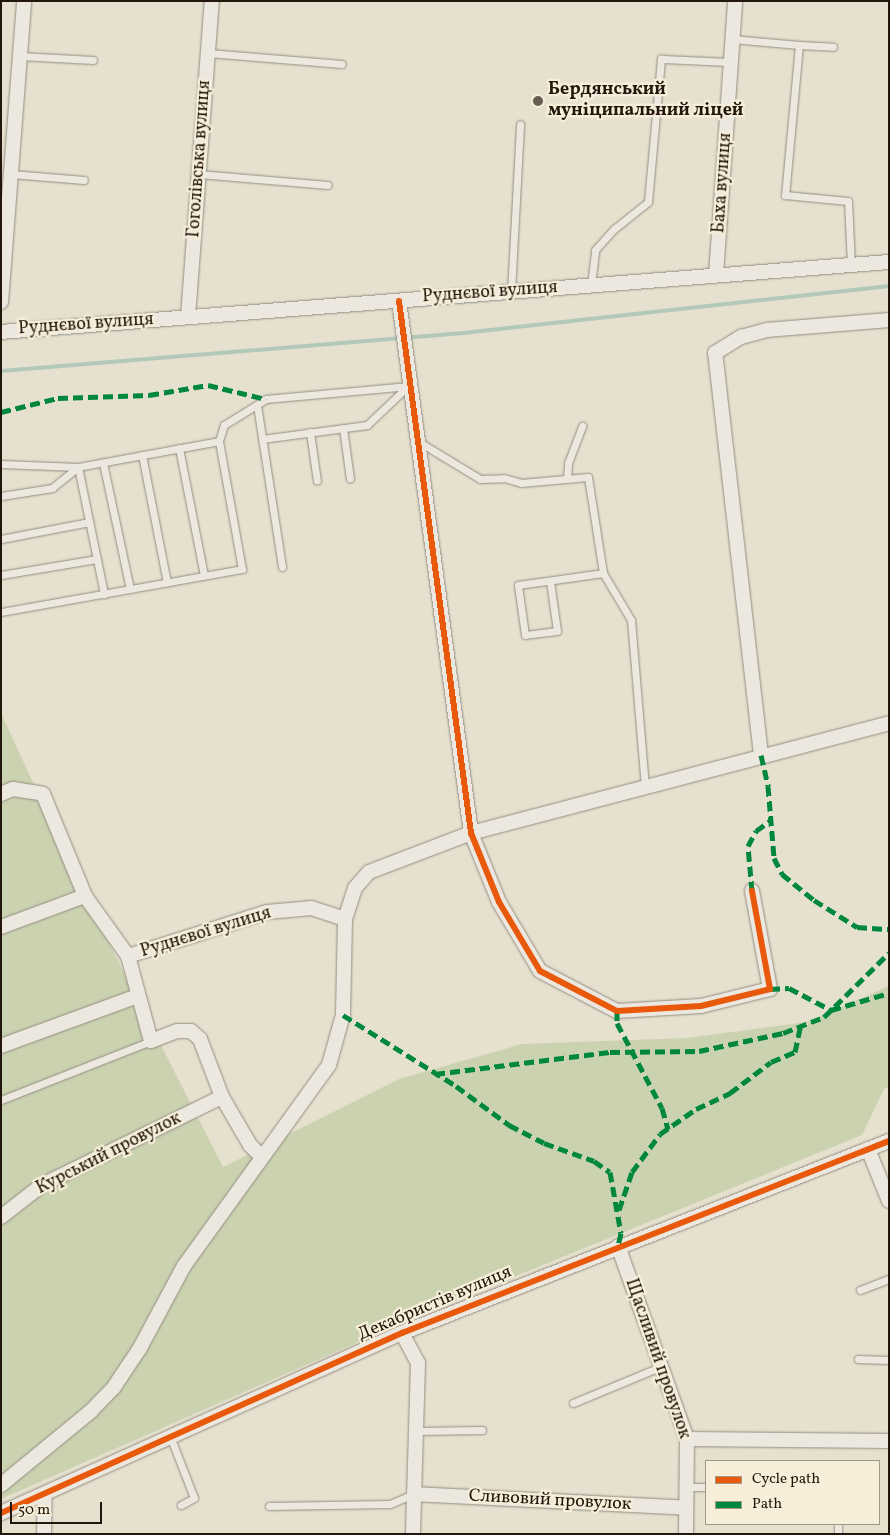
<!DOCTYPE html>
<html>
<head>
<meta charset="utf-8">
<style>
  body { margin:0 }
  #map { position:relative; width:890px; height:1535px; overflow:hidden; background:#e6e0ce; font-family:Vollkorn,serif }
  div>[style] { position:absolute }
  .green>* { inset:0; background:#cbd2b0 }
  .stream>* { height:4px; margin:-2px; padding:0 2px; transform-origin:2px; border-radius:2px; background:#b2c9ba }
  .roads { filter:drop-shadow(0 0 1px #928d82) drop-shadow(0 0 1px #928d82) }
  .service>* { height:7px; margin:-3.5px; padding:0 3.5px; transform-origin:3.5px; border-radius:3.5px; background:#ece8df }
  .minor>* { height:14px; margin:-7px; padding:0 7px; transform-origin:7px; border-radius:7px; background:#ece8df }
  .quiet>* { height:5px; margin-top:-2.5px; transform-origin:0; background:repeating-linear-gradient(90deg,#00873e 0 10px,transparent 0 15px) }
  .cycleway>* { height:6px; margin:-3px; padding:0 3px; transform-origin:3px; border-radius:3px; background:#e8590c }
  .dots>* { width:14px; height:14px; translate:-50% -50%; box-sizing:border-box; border:2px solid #f6eed9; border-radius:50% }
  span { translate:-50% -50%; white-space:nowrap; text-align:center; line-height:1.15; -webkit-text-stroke:4.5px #f6eed9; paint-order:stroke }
  .poi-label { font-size:18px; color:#23160c; font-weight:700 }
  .left { translate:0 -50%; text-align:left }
  .street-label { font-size:18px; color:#23160c }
  .frame { position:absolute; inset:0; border:2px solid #23160c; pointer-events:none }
  .legend { position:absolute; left:705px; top:1460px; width:175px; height:65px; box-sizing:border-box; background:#f6eed9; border:1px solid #a29887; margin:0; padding:6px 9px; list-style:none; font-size:15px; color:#23160c }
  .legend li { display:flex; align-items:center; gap:10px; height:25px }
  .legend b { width:25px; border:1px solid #a29887 }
  .scale { position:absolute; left:10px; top:1502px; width:92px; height:22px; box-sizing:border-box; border:2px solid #23160c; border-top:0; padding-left:6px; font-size:15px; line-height:18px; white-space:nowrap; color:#23160c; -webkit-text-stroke:4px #f6eed9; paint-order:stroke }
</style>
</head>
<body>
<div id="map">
  <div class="green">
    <div style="clip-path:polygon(1px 713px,85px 896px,223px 1167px,399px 1079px,522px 1044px,687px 1038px,807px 1022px,889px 986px,889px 1087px,884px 1089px,862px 1135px,408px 1320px,1px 1499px)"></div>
  </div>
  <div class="stream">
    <div style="left:1px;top:371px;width:473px;rotate:-4.7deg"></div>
    <div style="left:472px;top:332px;width:420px;rotate:-6.3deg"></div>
  </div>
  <div class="roads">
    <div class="service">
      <div style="left:732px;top:39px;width:67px;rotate:5.1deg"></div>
      <div style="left:799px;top:45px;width:151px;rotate:95.3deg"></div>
      <div style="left:785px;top:195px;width:63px;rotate:5.4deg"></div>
      <div style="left:848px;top:201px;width:64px;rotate:87.3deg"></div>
      <div style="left:799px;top:45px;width:34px;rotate:3deg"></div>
      <div style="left:208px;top:53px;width:134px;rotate:4.7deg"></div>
      <div style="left:20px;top:56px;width:73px;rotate:3.1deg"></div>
      <div style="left:11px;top:174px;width:73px;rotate:4.7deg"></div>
      <div style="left:199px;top:174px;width:129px;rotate:4.9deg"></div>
      <div style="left:591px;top:285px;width:35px;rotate:-83deg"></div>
      <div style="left:595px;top:250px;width:28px;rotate:-48deg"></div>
      <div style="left:614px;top:229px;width:43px;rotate:-38.5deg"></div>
      <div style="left:648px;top:202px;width:144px;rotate:-84.8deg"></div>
      <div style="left:661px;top:59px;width:70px;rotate:2.5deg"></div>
      <div style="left:511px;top:292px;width:168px;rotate:-86.9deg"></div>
      <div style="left:257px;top:405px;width:164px;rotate:81.2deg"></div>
      <div style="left:343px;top:428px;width:51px;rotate:82.2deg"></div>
      <div style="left:310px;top:432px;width:49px;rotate:81.9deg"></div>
      <div style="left:262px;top:439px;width:106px;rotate:-7.6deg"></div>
      <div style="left:367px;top:425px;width:57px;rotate:-43.6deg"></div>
      <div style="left:419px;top:442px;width:71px;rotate:31.2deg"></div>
      <div style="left:480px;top:479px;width:24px;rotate:-2deg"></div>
      <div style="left:504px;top:478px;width:18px;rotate:16deg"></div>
      <div style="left:521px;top:483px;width:67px;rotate:-5.1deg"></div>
      <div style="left:588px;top:477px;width:97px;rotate:81.1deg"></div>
      <div style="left:603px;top:573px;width:55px;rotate:59.2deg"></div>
      <div style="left:631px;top:620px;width:168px;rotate:85.2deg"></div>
      <div style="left:179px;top:448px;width:130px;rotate:78.9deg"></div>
      <div style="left:142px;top:455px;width:130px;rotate:78.9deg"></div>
      <div style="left:103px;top:463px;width:129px;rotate:77.9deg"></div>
      <div style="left:1px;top:464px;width:77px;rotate:2.2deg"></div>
      <div style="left:78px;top:467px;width:130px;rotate:78.4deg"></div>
      <div style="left:567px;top:479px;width:16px;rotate:-86deg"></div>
      <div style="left:568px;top:463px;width:40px;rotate:-69deg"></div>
      <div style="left:1px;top:496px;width:52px;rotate:-8.9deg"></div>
      <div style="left:52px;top:488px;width:33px;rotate:-39deg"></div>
      <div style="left:78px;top:467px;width:143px;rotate:-10.4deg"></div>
      <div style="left:1px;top:539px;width:90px;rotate:-10.9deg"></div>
      <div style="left:1px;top:575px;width:97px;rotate:-9.5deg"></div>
      <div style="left:550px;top:581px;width:50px;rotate:82deg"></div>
      <div style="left:557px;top:631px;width:32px;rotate:173deg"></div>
      <div style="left:525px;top:635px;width:50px;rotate:-98deg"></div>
      <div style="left:518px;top:585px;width:86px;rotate:-8deg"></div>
      <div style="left:1px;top:612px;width:245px;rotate:-10.1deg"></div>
      <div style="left:242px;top:569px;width:130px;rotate:-100.2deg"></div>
      <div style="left:219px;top:441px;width:17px;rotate:-73deg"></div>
      <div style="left:224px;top:425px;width:49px;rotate:-31.8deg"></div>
      <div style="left:266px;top:399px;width:143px;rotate:-5.2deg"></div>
      <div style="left:1px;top:1100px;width:161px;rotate:-21.5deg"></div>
      <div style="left:860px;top:1290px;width:31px;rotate:-21deg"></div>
      <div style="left:858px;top:1359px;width:31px;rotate:2deg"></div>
      <div style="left:573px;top:1403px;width:94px;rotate:-22.5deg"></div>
      <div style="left:416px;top:1431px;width:66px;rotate:-0.9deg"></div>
      <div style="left:170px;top:1436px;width:66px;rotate:68.8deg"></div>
      <div style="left:194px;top:1498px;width:15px;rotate:152deg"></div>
      <div style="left:686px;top:1487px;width:20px"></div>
      <div style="left:269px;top:1506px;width:121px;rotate:-0.9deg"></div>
      <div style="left:390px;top:1504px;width:26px;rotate:-23deg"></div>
      <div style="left:838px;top:1534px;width:8px;rotate:-90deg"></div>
    </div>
    <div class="minor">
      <div style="left:716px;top:275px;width:275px;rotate:-86deg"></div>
      <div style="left:399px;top:301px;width:537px;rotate:82.29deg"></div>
      <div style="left:471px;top:833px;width:74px;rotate:67.9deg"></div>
      <div style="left:499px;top:902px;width:80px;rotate:59.3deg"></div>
      <div style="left:540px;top:971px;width:87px;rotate:27.5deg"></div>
      <div style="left:617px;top:1011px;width:84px;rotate:-3.4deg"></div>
      <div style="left:701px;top:1006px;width:71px;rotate:-13.8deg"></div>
      <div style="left:770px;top:989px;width:100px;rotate:-100.4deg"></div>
      <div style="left:1px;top:302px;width:302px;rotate:-85.6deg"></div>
      <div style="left:188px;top:317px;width:317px;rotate:-85.7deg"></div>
      <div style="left:1px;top:332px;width:891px;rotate:-4.51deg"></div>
      <div style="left:761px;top:755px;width:405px;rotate:-96.5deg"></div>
      <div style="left:715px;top:353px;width:31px;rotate:-32deg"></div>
      <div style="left:741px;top:337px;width:27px;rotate:-15deg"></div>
      <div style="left:767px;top:330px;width:122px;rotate:-4.7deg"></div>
      <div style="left:1px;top:794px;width:13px;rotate:-23deg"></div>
      <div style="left:13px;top:789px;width:30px;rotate:9deg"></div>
      <div style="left:43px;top:794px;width:110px;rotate:67.6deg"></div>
      <div style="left:85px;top:896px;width:74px;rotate:54.4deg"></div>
      <div style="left:128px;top:956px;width:88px;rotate:74.9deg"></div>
      <div style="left:151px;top:1041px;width:28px;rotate:-21deg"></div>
      <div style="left:177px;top:1031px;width:14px"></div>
      <div style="left:191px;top:1031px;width:12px;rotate:42deg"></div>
      <div style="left:200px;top:1039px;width:62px;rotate:69.2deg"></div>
      <div style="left:222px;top:1097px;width:56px;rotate:59.7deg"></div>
      <div style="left:250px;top:1145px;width:17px;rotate:45deg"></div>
      <div style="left:345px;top:919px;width:33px;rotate:-72deg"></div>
      <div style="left:355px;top:888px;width:21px;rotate:-49deg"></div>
      <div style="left:369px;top:872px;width:109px;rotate:-20.9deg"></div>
      <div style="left:471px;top:833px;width:432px;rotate:-14.7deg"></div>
      <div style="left:1px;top:927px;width:90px;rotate:-20.3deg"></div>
      <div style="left:1px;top:1046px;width:146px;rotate:-20.1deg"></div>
      <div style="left:868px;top:1149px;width:56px;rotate:68deg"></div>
      <div style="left:1px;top:1217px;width:52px;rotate:-38deg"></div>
      <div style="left:42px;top:1185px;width:200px;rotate:-26.1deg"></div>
      <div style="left:618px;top:1246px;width:205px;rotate:70.3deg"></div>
      <div style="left:687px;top:1439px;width:95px;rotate:90.6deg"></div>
      <div style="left:402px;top:1333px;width:34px;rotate:62deg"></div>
      <div style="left:418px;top:1363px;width:171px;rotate:91.7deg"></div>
      <div style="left:687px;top:1439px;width:202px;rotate:0.6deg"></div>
      <div style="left:1px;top:1485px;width:117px;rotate:-39.4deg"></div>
      <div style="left:91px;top:1411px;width:33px;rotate:-46deg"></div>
      <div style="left:114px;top:1387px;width:47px;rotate:-56.3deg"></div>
      <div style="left:140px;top:1348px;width:93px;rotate:-61.8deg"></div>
      <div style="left:184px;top:1266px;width:248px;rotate:-54.2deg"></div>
      <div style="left:329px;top:1065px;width:52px;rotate:-74.4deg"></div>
      <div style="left:343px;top:1015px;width:96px;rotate:-88.8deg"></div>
      <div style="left:345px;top:919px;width:35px;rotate:-162deg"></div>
      <div style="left:312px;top:908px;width:45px;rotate:174.9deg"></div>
      <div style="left:267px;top:912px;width:146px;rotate:162.4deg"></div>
      <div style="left:414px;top:1494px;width:272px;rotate:2.9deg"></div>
      <div style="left:1px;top:1513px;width:440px;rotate:-24.2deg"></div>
      <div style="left:402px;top:1333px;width:523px;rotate:-21.52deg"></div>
      <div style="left:44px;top:1534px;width:39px;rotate:-89deg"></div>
    </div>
  </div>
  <div class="quiet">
    <div style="left:1px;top:412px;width:59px;rotate:-13.8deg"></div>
    <div style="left:58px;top:398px;width:91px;rotate:-1.9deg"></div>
    <div style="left:149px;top:395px;width:60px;rotate:-9.6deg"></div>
    <div style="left:208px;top:385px;width:60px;rotate:13.6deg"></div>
    <div style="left:761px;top:755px;width:32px;rotate:77deg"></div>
    <div style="left:768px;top:786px;width:72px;rotate:85.2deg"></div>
    <div style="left:774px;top:858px;width:18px;rotate:63deg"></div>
    <div style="left:782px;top:874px;width:41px;rotate:39.1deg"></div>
    <div style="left:814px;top:900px;width:51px;rotate:32.1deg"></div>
    <div style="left:857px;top:927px;width:32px;rotate:4deg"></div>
    <div style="left:752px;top:891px;width:45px;rotate:-95.1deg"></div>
    <div style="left:748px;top:846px;width:17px;rotate:-62deg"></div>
    <div style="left:756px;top:831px;width:19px;rotate:-36deg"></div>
    <div style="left:770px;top:989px;width:19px;rotate:-3deg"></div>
    <div style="left:789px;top:988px;width:47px;rotate:27.6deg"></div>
    <div style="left:831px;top:1010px;width:60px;rotate:-16.3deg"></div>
    <div style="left:617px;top:1011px;width:12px;rotate:90deg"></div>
    <div style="left:617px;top:1023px;width:96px;rotate:62.1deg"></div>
    <div style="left:662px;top:1108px;width:22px;rotate:74deg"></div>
    <div style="left:343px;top:1015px;width:133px;rotate:32.1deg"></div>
    <div style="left:456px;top:1086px;width:66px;rotate:36.3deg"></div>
    <div style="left:509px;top:1125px;width:39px;rotate:27deg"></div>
    <div style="left:544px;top:1143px;width:53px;rotate:19.8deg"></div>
    <div style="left:594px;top:1161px;width:19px;rotate:35deg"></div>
    <div style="left:610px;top:1172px;width:62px;rotate:79.8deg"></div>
    <div style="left:621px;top:1233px;width:13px;rotate:103deg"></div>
    <div style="left:435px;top:1074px;width:176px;rotate:-7.2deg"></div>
    <div style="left:610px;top:1052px;width:89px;rotate:-0.6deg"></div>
    <div style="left:699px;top:1051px;width:86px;rotate:-12.1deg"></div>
    <div style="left:783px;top:1033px;width:44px;rotate:-21.3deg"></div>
    <div style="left:824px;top:1017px;width:91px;rotate:-44.6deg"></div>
    <div style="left:619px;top:1210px;width:40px;rotate:-71.1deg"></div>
    <div style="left:632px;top:1172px;width:47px;rotate:-53.6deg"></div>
    <div style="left:660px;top:1134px;width:44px;rotate:-34.8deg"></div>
    <div style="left:696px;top:1109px;width:38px;rotate:-25deg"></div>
    <div style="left:730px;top:1093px;width:51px;rotate:-37.1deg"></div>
    <div style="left:771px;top:1062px;width:26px;rotate:-23deg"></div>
    <div style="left:795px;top:1052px;width:25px;rotate:-78deg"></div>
  </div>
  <div class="cycleway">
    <div style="left:399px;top:301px;width:537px;rotate:82.29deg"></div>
    <div style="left:471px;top:833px;width:74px;rotate:67.9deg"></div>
    <div style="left:499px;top:902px;width:80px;rotate:59.3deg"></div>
    <div style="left:540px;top:971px;width:87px;rotate:27.5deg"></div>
    <div style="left:617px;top:1011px;width:84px;rotate:-3.4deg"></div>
    <div style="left:701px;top:1006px;width:71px;rotate:-13.8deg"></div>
    <div style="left:770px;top:989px;width:100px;rotate:-100.4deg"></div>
    <div style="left:1px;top:1513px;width:440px;rotate:-24.2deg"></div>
    <div style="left:402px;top:1333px;width:523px;rotate:-21.52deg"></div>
  </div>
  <div class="dots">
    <div style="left:538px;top:101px;background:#675d50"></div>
  </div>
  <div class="poi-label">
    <span class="left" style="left:548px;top:101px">Бердянський<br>муніципальний ліцей</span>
  </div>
  <div class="street-label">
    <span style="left:200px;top:159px;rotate:-86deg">Гоголівська вулиця</span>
    <span style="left:723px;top:183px;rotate:-86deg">Баха вулиця</span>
    <span style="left:490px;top:293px;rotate:-4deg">Руднєвої вулиця</span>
    <span style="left:86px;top:325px;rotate:-4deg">Руднєвої вулиця</span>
    <span style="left:206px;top:933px;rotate:-17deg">Руднєвої вулиця</span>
    <span style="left:109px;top:1154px;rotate:-27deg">Курський провулок</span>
    <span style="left:435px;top:1304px;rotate:-23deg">Декабристів вулиця</span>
    <span style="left:657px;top:1359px;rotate:71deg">Щасливий провулок</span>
    <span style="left:550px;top:1501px;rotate:3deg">Сливовий провулок</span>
  </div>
  <div class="frame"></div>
  <ul class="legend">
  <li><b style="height:6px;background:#e8590c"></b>Cycle path</li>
  <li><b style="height:6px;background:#00873e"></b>Path</li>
  </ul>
  <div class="scale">50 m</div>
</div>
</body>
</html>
